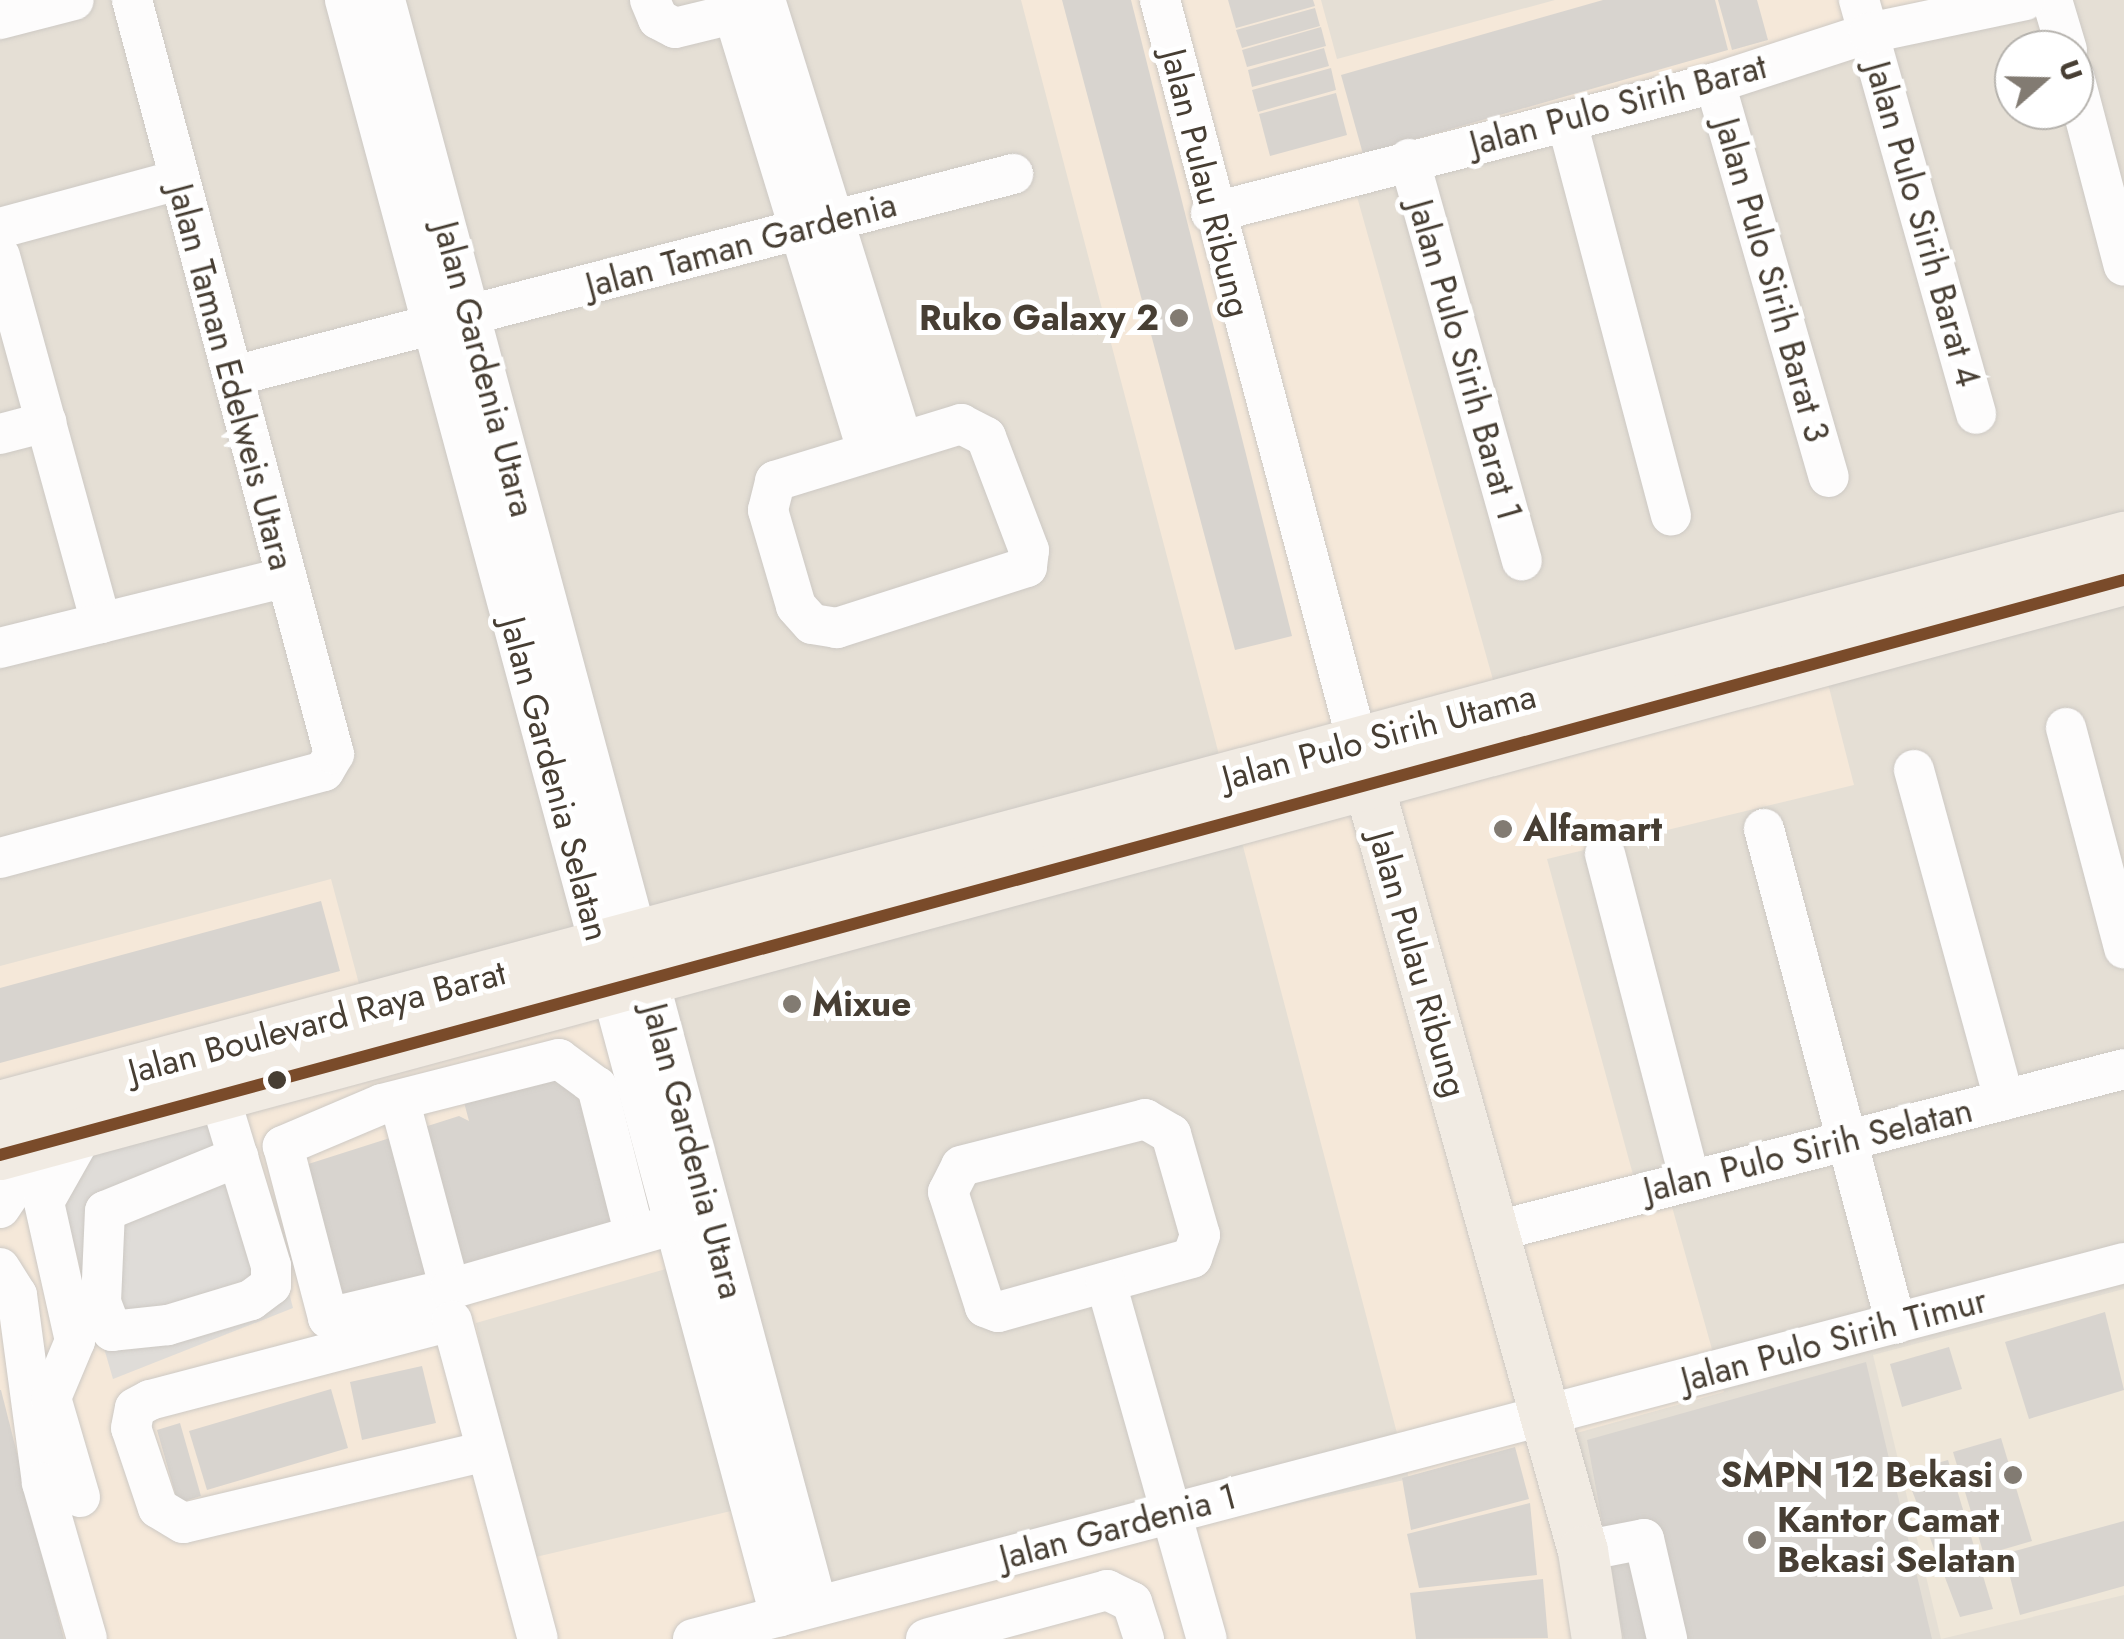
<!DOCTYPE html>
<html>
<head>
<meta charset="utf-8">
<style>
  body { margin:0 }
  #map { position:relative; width:2124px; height:1639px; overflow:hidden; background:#f0ede8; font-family:Jost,sans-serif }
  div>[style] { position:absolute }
  .residential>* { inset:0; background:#e5dfd5 }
  .commercial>* { inset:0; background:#f5e8d9 }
  .education>* { inset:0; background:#efe7d9 }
  .parking>* { inset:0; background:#dfdcd8 }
  .building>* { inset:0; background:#d8d4cf }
  .roads { filter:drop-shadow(0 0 2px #cdc9c4) drop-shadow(0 0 2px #cdc9c4) }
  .minor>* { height:40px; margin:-20px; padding:0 20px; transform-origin:20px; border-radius:20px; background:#fdfcfc }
  .major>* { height:50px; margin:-25px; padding:0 25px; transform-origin:25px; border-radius:25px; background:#f1ebe3 }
  .bus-1>* { height:12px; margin:-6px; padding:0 6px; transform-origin:6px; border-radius:6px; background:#7a4b2a }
  .dots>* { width:28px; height:28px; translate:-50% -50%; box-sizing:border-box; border:5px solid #fff; border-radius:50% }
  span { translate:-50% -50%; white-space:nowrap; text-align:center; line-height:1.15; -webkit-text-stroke:10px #fff; paint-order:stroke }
  .street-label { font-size:35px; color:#473e33 }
  .poi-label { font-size:35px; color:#473e33; font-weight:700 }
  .right { translate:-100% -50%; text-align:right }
  .left { translate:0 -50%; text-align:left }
  .north { position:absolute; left:1994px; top:30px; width:100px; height:100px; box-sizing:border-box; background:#fff; border:2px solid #b5b2ad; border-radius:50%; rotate:70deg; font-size:28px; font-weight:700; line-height:40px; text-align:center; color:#473e33 }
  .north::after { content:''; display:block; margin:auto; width:35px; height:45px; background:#827b72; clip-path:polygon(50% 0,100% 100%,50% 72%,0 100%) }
</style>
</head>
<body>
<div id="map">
  <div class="residential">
    <div style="clip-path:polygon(evenodd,0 0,2124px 0,2124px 1639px,0 1639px,0 0,2014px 50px,2074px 50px,2074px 110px,2014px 110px,2014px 50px)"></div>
  </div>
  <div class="commercial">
    <div style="clip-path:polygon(1021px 0,1321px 0,1337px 59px,1555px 0,2005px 0,1354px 186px,1497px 694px,1812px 621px,1854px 785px,1547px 859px,1641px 1204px,1669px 1196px,1724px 1392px,1573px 1434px,1599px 1639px,0 1639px,0 966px,331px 879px,374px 1040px,608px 978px,694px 1261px,476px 1323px,523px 1560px,765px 1503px,789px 1613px,1409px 1479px)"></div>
  </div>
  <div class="education">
    <div style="clip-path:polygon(2124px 1289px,2124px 1595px,1941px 1639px,1873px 1355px)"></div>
  </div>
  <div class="parking">
    <div style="clip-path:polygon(243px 1112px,293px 1308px,113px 1379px,59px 1194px,88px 1152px)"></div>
  </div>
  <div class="building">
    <div style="clip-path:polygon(1062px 0,1131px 0,1292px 636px,1235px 650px)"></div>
    <div style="clip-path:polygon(1228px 0,1313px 0,1315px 6px,1236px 28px)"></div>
    <div style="clip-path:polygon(1603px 0,1715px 0,1728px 50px,1363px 154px,1341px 75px)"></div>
    <div style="clip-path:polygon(1718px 0,1757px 0,1768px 40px,1732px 50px)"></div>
    <div style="clip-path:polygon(1315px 8px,1320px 26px,1242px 48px,1236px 30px)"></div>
    <div style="clip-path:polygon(1321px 27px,1326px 46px,1247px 67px,1242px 50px)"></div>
    <div style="clip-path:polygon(1324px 48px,1329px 66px,1252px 87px,1248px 70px)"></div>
    <div style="clip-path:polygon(1331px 68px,1336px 90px,1258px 112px,1252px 90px)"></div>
    <div style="clip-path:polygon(1336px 93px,1347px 135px,1270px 156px,1259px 114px)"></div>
    <div style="clip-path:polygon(321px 901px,340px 971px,0 1063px,0 988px)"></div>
    <div style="clip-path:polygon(563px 1044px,623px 1230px,346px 1328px,302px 1166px,459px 1116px,469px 1121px,462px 1095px)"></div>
    <div style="clip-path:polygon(2105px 1312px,2124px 1390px,2029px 1419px,2005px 1342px)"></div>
    <div style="clip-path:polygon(1949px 1347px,1962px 1389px,1902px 1407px,1890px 1364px)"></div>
    <div style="clip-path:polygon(1866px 1362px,1932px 1639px,1624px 1639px,1587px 1440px)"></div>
    <div style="clip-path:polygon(422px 1366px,436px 1423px,362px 1440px,350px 1382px)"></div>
    <div style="clip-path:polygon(331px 1389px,348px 1448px,207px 1490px,189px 1431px)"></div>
    <div style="clip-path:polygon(0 1390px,1px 1390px,64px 1639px,0 1639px)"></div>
    <div style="clip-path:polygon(180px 1423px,201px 1496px,178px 1503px,157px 1430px)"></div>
    <div style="clip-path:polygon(2001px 1438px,2032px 1541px,1984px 1555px,1953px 1452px)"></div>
    <div style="clip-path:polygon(1515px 1447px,1529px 1499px,1411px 1530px,1402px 1478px)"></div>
    <div style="clip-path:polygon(1948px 1460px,1993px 1609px,1960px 1617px,1905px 1472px)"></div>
    <div style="clip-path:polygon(1530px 1503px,1537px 1575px,1419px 1588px,1407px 1534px)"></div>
    <div style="clip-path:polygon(2124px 1521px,2124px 1586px,2020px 1615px,2004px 1554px)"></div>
    <div style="clip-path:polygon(1543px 1579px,1548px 1638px,1416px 1639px,1410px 1593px)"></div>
  </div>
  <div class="roads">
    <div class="minor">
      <div style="left:345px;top:0;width:1674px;rotate:74.93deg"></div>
      <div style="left:385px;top:0;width:1663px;rotate:74.94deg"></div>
      <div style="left:650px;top:0;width:21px;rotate:67deg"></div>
      <div style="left:658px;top:19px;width:19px;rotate:28deg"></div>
      <div style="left:675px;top:28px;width:84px;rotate:-13.7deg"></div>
      <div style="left:1160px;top:0;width:767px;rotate:75.11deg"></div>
      <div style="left:1859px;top:0;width:430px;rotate:74.2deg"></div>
      <div style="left:2052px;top:0;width:52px;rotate:73.3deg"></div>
      <div style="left:767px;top:6px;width:454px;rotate:72.7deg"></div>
      <div style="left:734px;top:15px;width:455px;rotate:73deg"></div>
      <div style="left:0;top:19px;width:76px;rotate:-14.4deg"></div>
      <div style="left:2074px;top:76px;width:196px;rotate:75.3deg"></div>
      <div style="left:1715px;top:83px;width:410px;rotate:73.9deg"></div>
      <div style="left:1567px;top:122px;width:407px;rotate:75.2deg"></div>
      <div style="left:1409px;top:159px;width:417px;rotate:74.3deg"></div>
      <div style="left:1211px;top:213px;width:520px;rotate:-14.46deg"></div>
      <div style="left:1715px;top:83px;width:162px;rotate:-18deg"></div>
      <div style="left:1869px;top:33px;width:159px;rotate:-11.9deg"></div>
      <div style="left:0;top:228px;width:184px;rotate:-15.1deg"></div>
      <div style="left:0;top:256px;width:381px;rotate:74.6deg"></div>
      <div style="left:234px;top:376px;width:805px;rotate:-14.54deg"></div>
      <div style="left:961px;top:424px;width:28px;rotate:27deg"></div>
      <div style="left:986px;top:437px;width:121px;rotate:69.2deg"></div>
      <div style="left:1029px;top:550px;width:17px;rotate:97deg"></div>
      <div style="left:1027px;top:567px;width:200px;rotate:162.2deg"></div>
      <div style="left:837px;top:628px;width:25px;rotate:-171deg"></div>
      <div style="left:812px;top:624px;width:24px;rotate:-132deg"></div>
      <div style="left:796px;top:606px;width:100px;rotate:-106.3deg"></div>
      <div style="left:768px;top:510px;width:30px;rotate:-76deg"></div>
      <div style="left:775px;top:481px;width:195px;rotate:-17deg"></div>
      <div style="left:0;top:434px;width:48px;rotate:-14.6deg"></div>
      <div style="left:0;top:648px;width:295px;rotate:-13.9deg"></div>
      <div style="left:2066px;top:728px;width:228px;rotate:75.2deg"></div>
      <div style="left:1914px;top:770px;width:342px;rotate:74.7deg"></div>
      <div style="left:1764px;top:829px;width:512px;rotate:75.07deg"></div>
      <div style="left:1605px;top:854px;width:338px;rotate:75.4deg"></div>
      <div style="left:0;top:858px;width:335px;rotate:-15deg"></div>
      <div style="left:324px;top:771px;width:20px;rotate:-60deg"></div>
      <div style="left:334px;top:754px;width:781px;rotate:-105deg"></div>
      <div style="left:220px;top:1098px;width:176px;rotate:73.1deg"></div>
      <div style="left:271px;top:1266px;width:19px;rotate:90deg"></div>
      <div style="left:271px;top:1285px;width:25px;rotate:143deg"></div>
      <div style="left:251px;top:1300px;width:87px;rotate:163.2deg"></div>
      <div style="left:168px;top:1325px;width:56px;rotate:173.9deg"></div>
      <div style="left:112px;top:1331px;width:31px;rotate:-111deg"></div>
      <div style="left:101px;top:1302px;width:91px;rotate:-87.5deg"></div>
      <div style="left:105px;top:1211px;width:144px;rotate:-22.1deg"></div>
      <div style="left:400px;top:1103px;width:193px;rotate:75deg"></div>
      <div style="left:1145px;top:1119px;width:30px;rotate:30deg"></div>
      <div style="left:1171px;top:1134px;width:105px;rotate:74deg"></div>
      <div style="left:1200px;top:1235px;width:24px;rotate:109deg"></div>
      <div style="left:1192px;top:1258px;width:201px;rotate:164.4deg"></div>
      <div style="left:998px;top:1312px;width:14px;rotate:-159deg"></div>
      <div style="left:985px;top:1307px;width:121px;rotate:-107.8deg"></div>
      <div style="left:948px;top:1192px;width:29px;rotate:-63deg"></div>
      <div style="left:961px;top:1166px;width:190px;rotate:-14.3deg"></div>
      <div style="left:0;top:1208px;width:77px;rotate:-56.1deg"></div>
      <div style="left:643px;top:1232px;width:11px;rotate:-158deg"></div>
      <div style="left:633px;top:1228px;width:146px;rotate:-104.3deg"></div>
      <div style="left:597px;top:1087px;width:47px;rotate:-143.6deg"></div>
      <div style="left:559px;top:1059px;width:183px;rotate:165.7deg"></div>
      <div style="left:382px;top:1104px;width:108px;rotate:157deg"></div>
      <div style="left:283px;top:1146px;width:178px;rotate:75.3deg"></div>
      <div style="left:328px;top:1318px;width:125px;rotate:-13.4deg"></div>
      <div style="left:450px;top:1289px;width:237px;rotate:-16.1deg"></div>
      <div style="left:1493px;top:1232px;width:652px;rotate:-14.48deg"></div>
      <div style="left:0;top:1268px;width:32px;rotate:58deg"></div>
      <div style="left:17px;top:1295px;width:190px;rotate:82.4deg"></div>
      <div style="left:42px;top:1483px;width:162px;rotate:73.9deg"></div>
      <div style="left:1106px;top:1283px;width:370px;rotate:74.2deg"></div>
      <div style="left:486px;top:1451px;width:311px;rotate:166.6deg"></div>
      <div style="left:183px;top:1523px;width:29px;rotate:-149deg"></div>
      <div style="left:158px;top:1508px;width:84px;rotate:-108.6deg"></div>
      <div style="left:131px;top:1428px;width:20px;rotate:-79deg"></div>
      <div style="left:135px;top:1408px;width:17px;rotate:-28deg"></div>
      <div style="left:150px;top:1400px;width:312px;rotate:-14.7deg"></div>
      <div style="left:452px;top:1321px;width:329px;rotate:74.9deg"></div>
      <div style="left:80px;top:1497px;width:103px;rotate:-106.3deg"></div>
      <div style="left:51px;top:1398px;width:62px;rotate:-67.2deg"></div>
      <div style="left:75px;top:1341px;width:142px;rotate:-102.6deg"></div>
      <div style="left:44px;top:1202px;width:79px;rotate:-60.5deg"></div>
      <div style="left:1583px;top:1551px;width:62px;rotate:-11.1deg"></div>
      <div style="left:1644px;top:1539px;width:103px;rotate:77deg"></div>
      <div style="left:693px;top:1639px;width:1480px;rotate:-14.72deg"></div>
      <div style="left:926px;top:1639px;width:188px;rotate:-15.1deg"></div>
      <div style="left:1107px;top:1590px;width:28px;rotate:26deg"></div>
      <div style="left:1132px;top:1602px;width:39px;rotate:72deg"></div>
    </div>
    <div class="major">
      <div style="left:1359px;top:750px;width:832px;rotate:74.38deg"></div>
      <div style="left:1583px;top:1551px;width:89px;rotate:81deg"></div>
      <div style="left:0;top:1106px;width:2199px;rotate:-15deg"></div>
      <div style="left:0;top:1155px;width:2200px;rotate:-15.15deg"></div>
    </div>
  </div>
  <div class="bus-1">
    <div style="left:0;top:1155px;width:2200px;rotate:-15.15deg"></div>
  </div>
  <div class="dots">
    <div style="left:1179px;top:318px;background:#827b72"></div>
    <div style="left:1503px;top:829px;background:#827b72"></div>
    <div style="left:792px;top:1004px;background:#827b72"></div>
    <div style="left:277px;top:1080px;background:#473e33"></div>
    <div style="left:2013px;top:1475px;background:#827b72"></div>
    <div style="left:1757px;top:1540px;background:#827b72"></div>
  </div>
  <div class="street-label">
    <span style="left:1618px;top:105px;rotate:-15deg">Jalan Pulo Sirih Barat</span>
    <span style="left:1206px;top:183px;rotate:76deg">Jalan Pulau Ribung</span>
    <span style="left:1923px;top:224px;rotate:74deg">Jalan Pulo Sirih Barat 4</span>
    <span style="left:741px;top:245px;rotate:-15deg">Jalan Taman Gardenia</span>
    <span style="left:1772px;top:280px;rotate:74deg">Jalan Pulo Sirih Barat 3</span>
    <span style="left:1465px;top:360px;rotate:74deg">Jalan Pulo Sirih Barat 1</span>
    <span style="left:484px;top:369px;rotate:75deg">Jalan Gardenia Utara</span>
    <span style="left:231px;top:377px;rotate:75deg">Jalan Taman Edelweis Utara</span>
    <span style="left:1379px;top:737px;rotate:-15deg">Jalan Pulo Sirih Utama</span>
    <span style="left:555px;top:779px;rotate:75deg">Jalan Gardenia Selatan</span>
    <span style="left:1418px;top:964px;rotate:74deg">Jalan Pulau Ribung</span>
    <span style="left:317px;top:1022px;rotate:-15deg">Jalan Boulevard Raya Barat</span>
    <span style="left:1808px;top:1150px;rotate:-14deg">Jalan Pulo Sirih Selatan</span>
    <span style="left:693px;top:1151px;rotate:75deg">Jalan Gardenia Utara</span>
    <span style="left:1834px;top:1340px;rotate:-15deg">Jalan Pulo Sirih Timur</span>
    <span style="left:1118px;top:1527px;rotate:-15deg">Jalan Gardenia 1</span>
  </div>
  <div class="poi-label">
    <span class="right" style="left:1159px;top:318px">Ruko Galaxy 2</span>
    <span class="left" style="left:1523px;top:829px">Alfamart</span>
    <span class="left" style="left:812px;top:1004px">Mixue</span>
    <span class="right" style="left:1993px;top:1475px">SMPN 12 Bekasi</span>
    <span class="left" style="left:1777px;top:1540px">Kantor Camat<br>Bekasi Selatan</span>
  </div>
  <div class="north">U</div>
</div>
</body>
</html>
